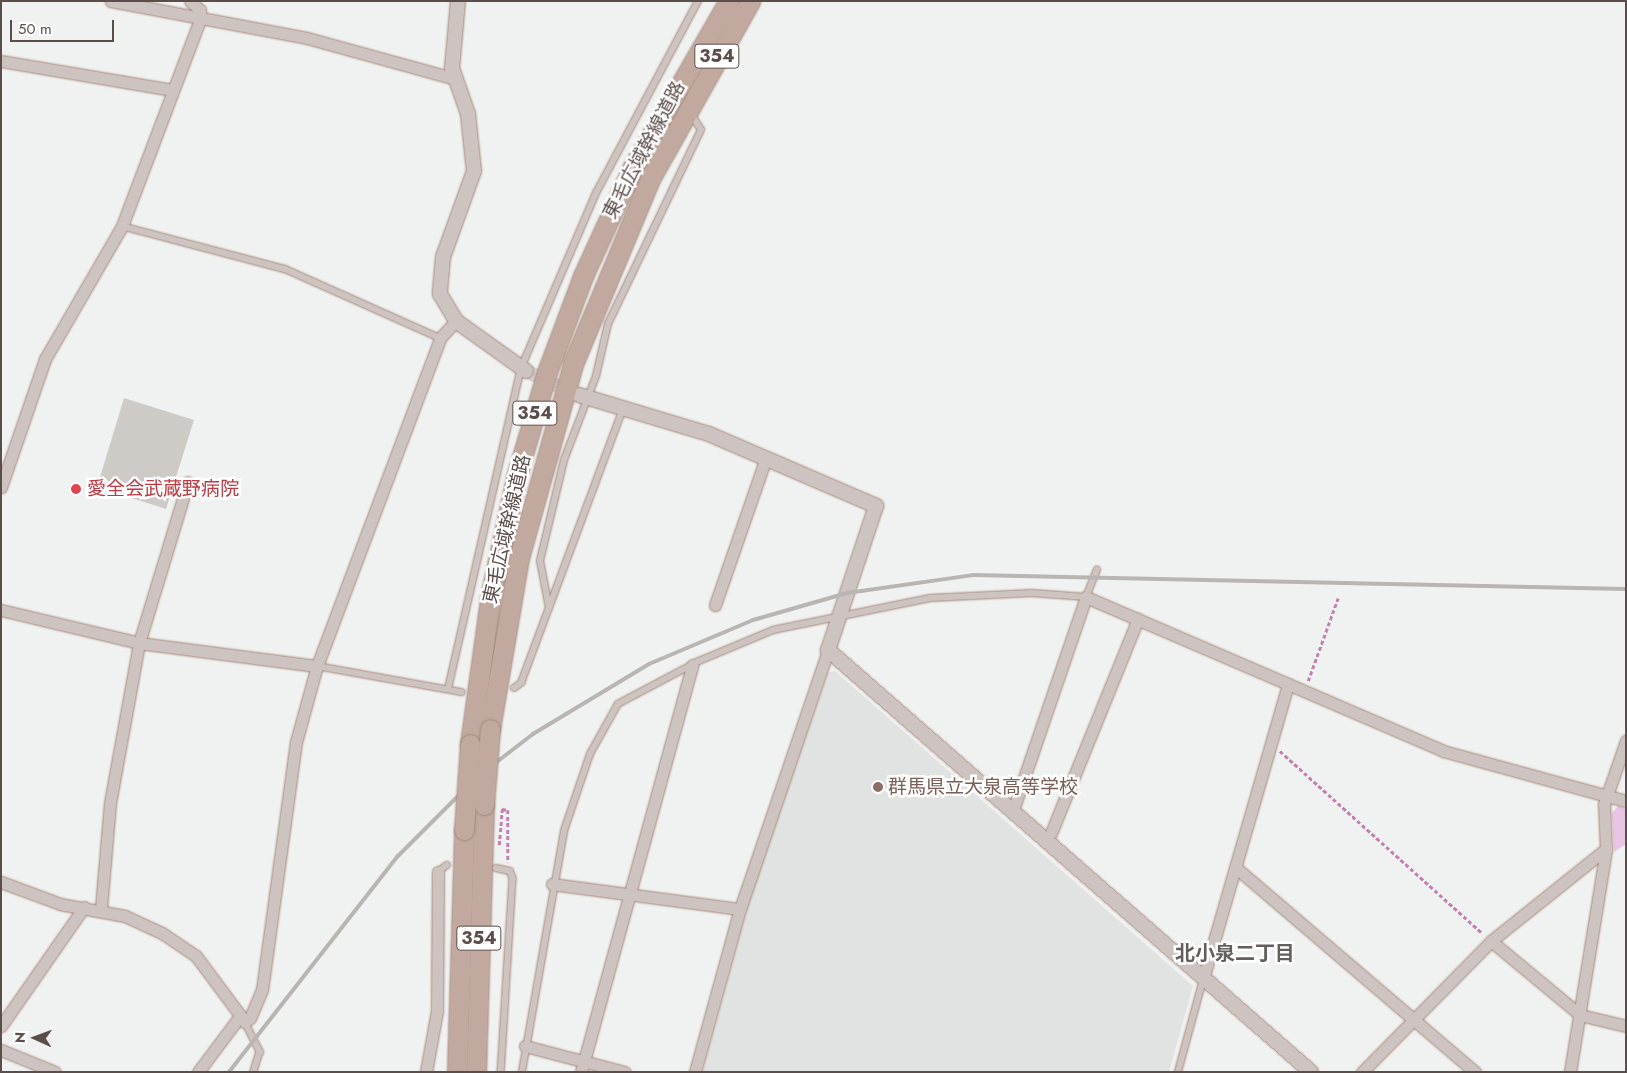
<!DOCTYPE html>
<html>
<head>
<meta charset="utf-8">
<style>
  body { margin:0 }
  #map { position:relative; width:1627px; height:1073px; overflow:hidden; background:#f0f2f1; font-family:Jost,"Noto Sans JP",sans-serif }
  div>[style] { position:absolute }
  .education>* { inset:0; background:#e1e3e2 }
  .green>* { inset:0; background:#eac4e4 }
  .building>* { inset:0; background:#cecbc7 }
  .tertiary-tunnel>* { height:14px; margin-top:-7px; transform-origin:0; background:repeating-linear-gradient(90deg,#d2d1d0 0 14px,transparent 0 21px) }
  .path>* { height:2.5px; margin-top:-1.25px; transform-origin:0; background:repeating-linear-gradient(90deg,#c480b1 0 4px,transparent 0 6.5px) }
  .roads { filter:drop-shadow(0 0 1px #a48579) drop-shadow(0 0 1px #a48579) }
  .service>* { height:5.5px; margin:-2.75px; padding:0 2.75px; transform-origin:2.75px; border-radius:2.75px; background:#cdc3c0 }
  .minor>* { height:11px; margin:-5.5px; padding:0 5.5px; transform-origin:5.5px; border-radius:5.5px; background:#cdc3c0 }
  .tertiary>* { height:14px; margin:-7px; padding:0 7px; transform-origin:7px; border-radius:7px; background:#cdc3c0 }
  .trunk>* { height:19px; margin:-9.5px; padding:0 9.5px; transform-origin:9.5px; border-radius:9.5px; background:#c2a9a0 }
  .rail>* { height:4px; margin:-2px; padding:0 2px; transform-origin:2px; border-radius:2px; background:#b9b5b3 }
  .bridges { filter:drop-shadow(0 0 1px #a48579) drop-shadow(0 0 1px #a48579) }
  .trunk-bridge>* { height:19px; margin:-9.5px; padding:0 9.5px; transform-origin:9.5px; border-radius:9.5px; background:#c2a9a0 }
  .dots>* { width:14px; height:14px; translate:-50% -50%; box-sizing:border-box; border:2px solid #fff; border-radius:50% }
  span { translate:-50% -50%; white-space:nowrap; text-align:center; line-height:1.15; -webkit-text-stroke:5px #fff; paint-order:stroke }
  .shield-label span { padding:1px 4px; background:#fff; border:1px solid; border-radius:4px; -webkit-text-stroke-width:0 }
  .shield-label { font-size:18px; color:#5b4e4a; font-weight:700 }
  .street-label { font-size:19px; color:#5b4e4a }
  .health-label { font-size:19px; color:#be3a42 }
  .left { translate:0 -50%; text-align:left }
  .education-label { font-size:19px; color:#785e54 }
  .neighbourhood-label { font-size:20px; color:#645f5d; font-weight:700 }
  .frame { position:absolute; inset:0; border:2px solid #5b4e4a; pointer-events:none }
  .north { position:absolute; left:10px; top:1013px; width:50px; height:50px; -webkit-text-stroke:4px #fff; paint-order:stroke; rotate:272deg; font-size:14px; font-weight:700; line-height:20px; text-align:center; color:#5b4e4a }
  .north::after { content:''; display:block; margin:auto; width:18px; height:22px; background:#5b4e4a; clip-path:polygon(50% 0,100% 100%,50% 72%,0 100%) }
  .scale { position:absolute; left:10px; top:20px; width:104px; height:22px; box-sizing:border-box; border:2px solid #5b4e4a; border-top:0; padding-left:6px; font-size:15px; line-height:18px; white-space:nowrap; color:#5b4e4a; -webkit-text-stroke:4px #fff; paint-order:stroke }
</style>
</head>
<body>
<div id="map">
  <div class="education">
    <div style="clip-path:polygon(835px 671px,1193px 986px,1169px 1072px,703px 1072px,749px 901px,828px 673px)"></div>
  </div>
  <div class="green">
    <div style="clip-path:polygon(1618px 806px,1626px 809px,1626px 844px,1614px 852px,1612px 813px)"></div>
  </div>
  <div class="building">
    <div style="clip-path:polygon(124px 398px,194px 420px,166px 509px,97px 487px)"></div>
  </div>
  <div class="tertiary-tunnel">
    <div style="left:526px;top:371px;width:52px;rotate:25.1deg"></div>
  </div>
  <div class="path">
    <div style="left:1308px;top:681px;width:88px;rotate:-70.1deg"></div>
    <div style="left:1280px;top:751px;width:272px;rotate:42deg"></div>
    <div style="left:499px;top:845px;width:36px;rotate:-85deg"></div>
    <div style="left:502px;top:809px;width:6px;rotate:9deg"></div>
    <div style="left:508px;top:810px;width:52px;rotate:90deg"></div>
  </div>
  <div class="roads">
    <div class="service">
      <div style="left:122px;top:226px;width:169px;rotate:14.8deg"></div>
      <div style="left:285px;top:269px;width:170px;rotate:24deg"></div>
      <div style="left:549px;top:608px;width:48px;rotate:-100.8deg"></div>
      <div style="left:540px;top:561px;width:104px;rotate:-76.6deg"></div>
      <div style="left:564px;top:460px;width:90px;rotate:-69.1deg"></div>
      <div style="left:596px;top:376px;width:53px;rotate:-77deg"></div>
      <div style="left:608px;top:324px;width:215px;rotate:-64.4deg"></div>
      <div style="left:701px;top:130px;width:19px;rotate:-122deg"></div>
      <div style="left:317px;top:666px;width:147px;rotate:10.2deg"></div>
      <div style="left:514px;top:688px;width:9px;rotate:-36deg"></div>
      <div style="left:521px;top:683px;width:292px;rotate:-69.6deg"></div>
      <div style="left:448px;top:689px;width:329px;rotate:-77.2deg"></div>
      <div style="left:521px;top:368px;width:190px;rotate:-66.8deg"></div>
      <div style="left:596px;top:193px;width:217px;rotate:-62deg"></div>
      <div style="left:496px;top:868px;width:14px;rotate:12deg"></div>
      <div style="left:510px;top:871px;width:8px;rotate:67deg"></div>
      <div style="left:513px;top:878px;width:194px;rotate:93.5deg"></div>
      <div style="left:438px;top:872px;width:11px;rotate:-38deg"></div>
      <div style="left:245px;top:1022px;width:34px;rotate:63deg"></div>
      <div style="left:260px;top:1052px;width:21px;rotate:107deg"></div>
      <div style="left:522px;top:1072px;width:245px;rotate:-80.1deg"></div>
      <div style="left:564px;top:831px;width:81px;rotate:-71.3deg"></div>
      <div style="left:590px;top:754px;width:57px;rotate:-60.8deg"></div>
      <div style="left:618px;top:704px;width:92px;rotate:-28deg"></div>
      <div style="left:699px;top:661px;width:80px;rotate:-22.7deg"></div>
      <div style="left:773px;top:630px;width:160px;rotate:-11.5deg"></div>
      <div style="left:930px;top:598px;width:102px;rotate:-2.8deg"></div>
      <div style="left:1032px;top:593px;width:54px;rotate:4.2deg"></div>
      <div style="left:1086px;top:597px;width:29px;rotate:-68deg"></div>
      <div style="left:1178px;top:1072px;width:95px;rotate:-74.8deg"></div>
    </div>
    <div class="minor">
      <div style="left:111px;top:1px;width:199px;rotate:10.7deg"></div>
      <div style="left:307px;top:38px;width:155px;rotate:15.4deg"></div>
      <div style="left:1px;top:61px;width:173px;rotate:9.6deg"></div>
      <div style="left:1px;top:487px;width:135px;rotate:-71deg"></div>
      <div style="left:45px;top:359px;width:154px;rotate:-59.9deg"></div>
      <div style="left:122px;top:226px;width:220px;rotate:-69.3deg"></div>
      <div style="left:200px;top:20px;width:10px;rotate:-90deg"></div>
      <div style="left:200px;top:10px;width:13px;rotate:-138deg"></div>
      <div style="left:715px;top:605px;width:156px;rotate:-70.9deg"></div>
      <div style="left:1px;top:610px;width:142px;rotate:13.4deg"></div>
      <div style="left:139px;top:643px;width:179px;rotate:7.4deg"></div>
      <div style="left:1013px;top:810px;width:225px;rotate:-71.1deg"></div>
      <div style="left:1086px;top:597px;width:389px;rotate:23.3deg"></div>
      <div style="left:1443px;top:751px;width:190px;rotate:15.3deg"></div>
      <div style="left:1051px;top:833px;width:231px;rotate:-67.9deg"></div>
      <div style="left:1235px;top:867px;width:316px;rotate:40.5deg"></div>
      <div style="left:1px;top:882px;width:63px;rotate:20.4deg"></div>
      <div style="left:60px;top:904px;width:66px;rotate:10.5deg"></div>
      <div style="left:125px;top:916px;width:41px;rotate:24.7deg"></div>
      <div style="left:162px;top:933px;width:41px;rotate:34.1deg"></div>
      <div style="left:196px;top:956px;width:82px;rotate:53.4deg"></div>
      <div style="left:245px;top:1022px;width:6px;rotate:-39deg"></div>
      <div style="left:250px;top:1018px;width:30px;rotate:-67deg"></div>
      <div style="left:262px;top:990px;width:250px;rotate:-82.2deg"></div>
      <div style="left:296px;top:742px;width:79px;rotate:-74.6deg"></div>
      <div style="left:317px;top:666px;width:350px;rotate:-69.4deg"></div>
      <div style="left:440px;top:338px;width:23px;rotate:-47deg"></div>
      <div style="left:552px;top:884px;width:190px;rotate:7.6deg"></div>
      <div style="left:101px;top:908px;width:105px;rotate:-85.1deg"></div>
      <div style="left:110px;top:803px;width:163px;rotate:-79.7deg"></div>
      <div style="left:139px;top:643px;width:168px;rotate:-73.1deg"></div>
      <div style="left:1491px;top:941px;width:116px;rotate:39.7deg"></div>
      <div style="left:1580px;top:1015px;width:47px;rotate:13.4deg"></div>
      <div style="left:1203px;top:979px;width:307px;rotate:-73.9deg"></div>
      <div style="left:1px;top:1026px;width:145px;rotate:-55.1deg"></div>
      <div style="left:525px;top:1046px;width:103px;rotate:14.6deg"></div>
      <div style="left:1px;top:1050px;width:58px;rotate:22.2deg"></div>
      <div style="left:198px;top:1072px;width:70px;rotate:-53.1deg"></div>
      <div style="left:426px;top:1072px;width:62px;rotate:-79.8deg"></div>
      <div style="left:437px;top:1011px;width:139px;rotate:-89.6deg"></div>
      <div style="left:581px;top:1072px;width:422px;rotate:-74.7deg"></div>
      <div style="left:695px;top:1072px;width:169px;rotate:-74.6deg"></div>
      <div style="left:740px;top:909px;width:274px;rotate:-71.2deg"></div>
      <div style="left:1362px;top:1072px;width:184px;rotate:-45.4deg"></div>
      <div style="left:1491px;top:941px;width:147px;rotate:-38.7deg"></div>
      <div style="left:1570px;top:1072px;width:226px;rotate:-80.8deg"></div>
      <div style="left:1606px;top:849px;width:45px;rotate:-92.5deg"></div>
      <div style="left:1604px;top:804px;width:67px;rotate:-70.8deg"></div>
    </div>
    <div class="tertiary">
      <div style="left:458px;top:1px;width:67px;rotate:95.1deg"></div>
      <div style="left:452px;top:68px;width:49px;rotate:70.8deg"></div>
      <div style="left:468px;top:114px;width:57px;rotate:84deg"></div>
      <div style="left:474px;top:171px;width:91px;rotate:109.8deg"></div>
      <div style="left:443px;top:257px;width:37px;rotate:95deg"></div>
      <div style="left:440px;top:294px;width:31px;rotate:59deg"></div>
      <div style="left:456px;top:321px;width:86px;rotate:35.5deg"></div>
      <div style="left:579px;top:395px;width:136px;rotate:16.7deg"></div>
      <div style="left:709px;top:434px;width:182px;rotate:23.3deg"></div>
      <div style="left:876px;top:506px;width:152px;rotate:108.4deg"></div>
      <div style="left:828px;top:650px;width:641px;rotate:41.14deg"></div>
    </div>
    <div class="trunk">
      <div style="left:490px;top:729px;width:173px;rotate:-80.4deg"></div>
      <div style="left:519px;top:558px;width:201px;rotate:-74.4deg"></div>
      <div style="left:573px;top:364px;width:203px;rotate:-67.4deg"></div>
      <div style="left:651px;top:177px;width:202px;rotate:-60.6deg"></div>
      <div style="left:470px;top:744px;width:152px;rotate:-82.1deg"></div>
      <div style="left:491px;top:593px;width:118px;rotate:-77.7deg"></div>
      <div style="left:516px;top:478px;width:110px;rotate:-73.7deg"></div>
      <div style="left:547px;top:372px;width:103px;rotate:-69.4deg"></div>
      <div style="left:583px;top:276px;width:120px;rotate:-65.4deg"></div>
      <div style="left:633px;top:167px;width:192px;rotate:-60deg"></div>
      <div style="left:457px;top:1072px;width:242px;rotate:-88.3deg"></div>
      <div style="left:476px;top:1072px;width:267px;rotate:-88.3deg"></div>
    </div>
  </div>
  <div class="rail">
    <div style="left:229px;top:1072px;width:274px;rotate:-52deg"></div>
    <div style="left:398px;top:856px;width:110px;rotate:-45deg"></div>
    <div style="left:476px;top:778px;width:72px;rotate:-37.7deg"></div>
    <div style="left:533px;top:734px;width:135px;rotate:-31.1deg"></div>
    <div style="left:649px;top:664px;width:113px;rotate:-22.9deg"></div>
    <div style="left:753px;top:620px;width:98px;rotate:-16deg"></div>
    <div style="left:847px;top:593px;width:127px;rotate:-8.1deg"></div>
    <div style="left:973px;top:575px;width:653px;rotate:1.23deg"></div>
  </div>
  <div class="bridges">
    <div class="trunk-bridge">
      <div style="left:484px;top:805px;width:76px;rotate:-85.5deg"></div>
      <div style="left:464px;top:830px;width:86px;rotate:-86deg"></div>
    </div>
  </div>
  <div class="dots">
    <div style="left:76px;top:489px;background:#e0444e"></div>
    <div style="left:878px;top:787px;background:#8d6e63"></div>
  </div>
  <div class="shield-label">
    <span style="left:717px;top:56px">354</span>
    <span style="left:535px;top:413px">354</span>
    <span style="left:479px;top:938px">354</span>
  </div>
  <div class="street-label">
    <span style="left:644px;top:150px;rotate:-62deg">東毛広域幹線道路</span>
    <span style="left:507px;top:529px;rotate:-77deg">東毛広域幹線道路</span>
  </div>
  <div class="health-label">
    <span class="left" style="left:87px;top:489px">愛全会武蔵野病院</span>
  </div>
  <div class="education-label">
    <span class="left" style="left:888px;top:787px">群馬県立大泉高等学校</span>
  </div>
  <div class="neighbourhood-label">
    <span style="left:1235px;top:953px">北小泉二丁目</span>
  </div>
  <div class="frame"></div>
  <div class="north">N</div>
  <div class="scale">50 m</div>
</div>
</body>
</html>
